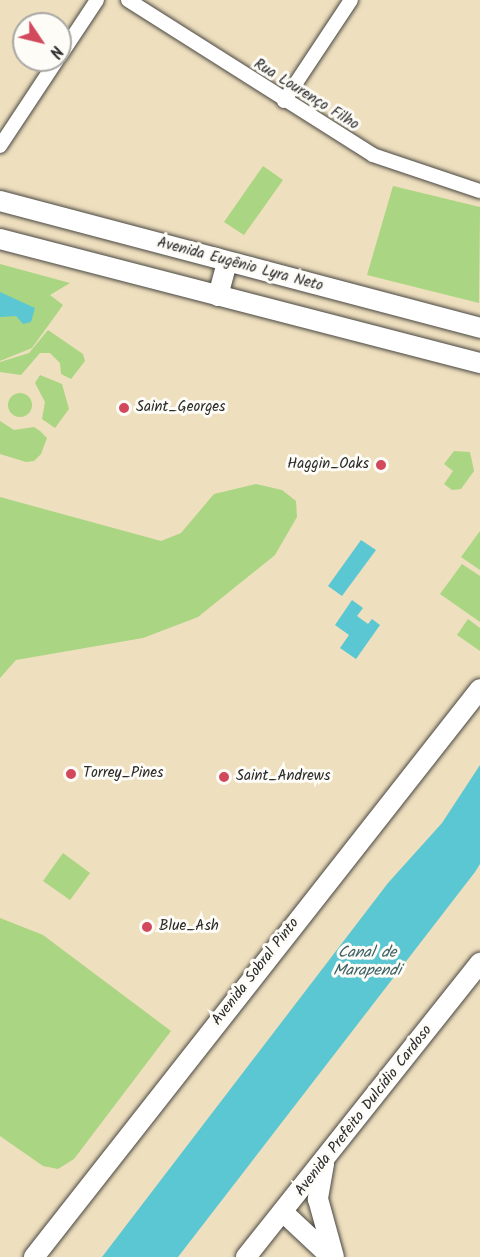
<!DOCTYPE html>
<html>
<head>
<meta charset="utf-8">
<style>
  body { margin:0 }
  #map { position:relative; width:480px; height:1257px; overflow:hidden; background:#eedfbe; font-family:Kalam,sans-serif }
  div>[style] { position:absolute }
  .green>* { inset:0; background:#aad582 }
  .round { border-radius:50% }
  .water>* { inset:0; background:#5bc7d2 }
  .roads { filter:drop-shadow(0 0 2px #484641) drop-shadow(0 0 2px #484641) }
  .street>* { height:14px; margin:-7px; padding:0 7px; transform-origin:7px; border-radius:7px; background:#fff }
  .secondary>* { height:20px; margin:-10px; padding:0 10px; transform-origin:10px; border-radius:10px; background:#fff }
  .dots>* { width:16px; height:16px; translate:-50% -50%; box-sizing:border-box; border:3px solid #fdfcf7; border-radius:50% }
  span { translate:-50% -50%; white-space:nowrap; text-align:center; line-height:1.15; -webkit-text-stroke:6px #fdfcf7; paint-order:stroke }
  .street-label { font-size:15px; color:#2b2b2b }
  .poi-label { font-size:15px; color:#2b2b2b }
  .left { translate:0 -50%; text-align:left }
  .right { translate:-100% -50%; text-align:right }
  .water-label { font-size:16px; color:#3c6265; font-style:italic }
  .north { position:absolute; left:12px; top:12px; width:60px; height:60px; box-sizing:border-box; background:#fdfcf7; border:2px solid #a9a8a5; border-radius:50%; rotate:125deg; font-size:16px; font-weight:700; line-height:24px; text-align:center; color:#2b2b2b }
  .north::after { content:''; display:block; margin:auto; width:21px; height:27px; background:#d1495b; clip-path:polygon(50% 0,100% 100%,50% 72%,0 100%) }
</style>
</head>
<body>
<div id="map">
  <div class="green">
    <div style="clip-path:polygon(263px 166px,283px 180px,244px 235px,224px 222px)"></div>
    <div style="clip-path:polygon(393px 186px,480px 207px,479px 303px,367px 275px)"></div>
    <div style="clip-path:polygon(0 264px,70px 283px,50px 295px,63px 305px,32px 348px,0 361px)"></div>
    <div style="clip-path:polygon(48px 330px,83px 354px,85px 361px,71px 379px,61px 374px,60px 363px,50px 353px,40px 353px,21px 375px,0 372px,0 362px,29px 353px)"></div>
    <div style="clip-path:polygon(40px 375px,62px 384px,69px 409px,55px 428px,42px 419px,45px 402px,35px 383px)"></div>
    <div class="round" style="left:8px;top:393px;width:24px;height:24px"></div>
    <div style="clip-path:polygon(0 421px,14px 430px,34px 427px,40px 431px,47px 438px,41px 454px,34px 461px,26px 462px,0 454px)"></div>
    <div style="clip-path:polygon(454px 451px,470px 452px,474px 471px,461px 489px,452px 490px,444px 484px,453px 471px,444px 464px)"></div>
    <div style="clip-path:polygon(256px 484px,282px 490px,296px 501px,297px 517px,275px 555px,198px 617px,143px 638px,16px 660px,0 678px,0 497px,161px 541px,181px 533px,214px 494px)"></div>
    <div style="clip-path:polygon(480px 531px,480px 570px,461px 557px)"></div>
    <div style="clip-path:polygon(462px 564px,480px 576px,480px 622px,440px 594px)"></div>
    <div style="clip-path:polygon(468px 619px,480px 628px,480px 651px,457px 635px)"></div>
    <div style="clip-path:polygon(63px 853px,90px 873px,70px 900px,43px 881px)"></div>
    <div style="clip-path:polygon(0 918px,43px 935px,171px 1031px,74px 1159px,58px 1169px,43px 1166px,0 1136px)"></div>
  </div>
  <div class="water">
    <div style="clip-path:polygon(0 292px,35px 308px,31px 322px,23px 324px,16px 316px,0 317px)"></div>
    <div style="clip-path:polygon(361px 540px,376px 550px,342px 596px,328px 586px)"></div>
    <div style="clip-path:polygon(352px 600px,363px 608px,357px 616px,368px 624px,372px 619px,380px 625px,356px 659px,340px 648px,349px 635px,335px 625px)"></div>
    <div style="clip-path:polygon(480px 765px,480px 864px,475px 872px,178px 1257px,102px 1257px,388px 883px,442px 823px)"></div>
  </div>
  <div class="roads">
    <div class="street">
      <div style="left:128px;top:0;width:290px;rotate:32.3deg"></div>
      <div style="left:373px;top:155px;width:113px;rotate:18.6deg"></div>
      <div style="left:60px;top:56px;width:67px;rotate:-56.5deg"></div>
      <div style="left:284px;top:101px;width:121px;rotate:-56.4deg"></div>
      <div style="left:0;top:146px;width:103px;rotate:-56.5deg"></div>
    </div>
    <div class="secondary">
      <div style="left:0;top:201px;width:497px;rotate:14.8deg"></div>
      <div style="left:0;top:239px;width:496px;rotate:14.5deg"></div>
      <div style="left:218px;top:296px;width:35px;rotate:-75deg"></div>
      <div style="left:324px;top:1164px;width:36px;rotate:100deg"></div>
      <div style="left:318px;top:1199px;width:60px;rotate:74.6deg"></div>
      <div style="left:284px;top:1213px;width:64px;rotate:43.1deg"></div>
      <div style="left:34px;top:1257px;width:722px;rotate:-51.86deg"></div>
      <div style="left:246px;top:1257px;width:376px;rotate:-51.5deg"></div>
    </div>
  </div>
  <div class="dots">
    <div style="left:124px;top:408px;background:#d1495b"></div>
    <div style="left:381px;top:465px;background:#d1495b"></div>
    <div style="left:71px;top:774px;background:#d1495b"></div>
    <div style="left:224px;top:777px;background:#d1495b"></div>
    <div style="left:147px;top:927px;background:#d1495b"></div>
  </div>
  <div class="street-label">
    <span style="left:306px;top:95px;rotate:32deg">Rua Lourenço Filho</span>
    <span style="left:240px;top:265px;rotate:15deg">Avenida Eugênio Lyra Neto</span>
    <span style="left:256px;top:972px;rotate:-52deg">Avenida Sobral Pinto</span>
    <span style="left:364px;top:1111px;rotate:-52deg">Avenida Prefeito Dulcídio Cardoso</span>
  </div>
  <div class="poi-label">
    <span class="left" style="left:136px;top:408px">Saint_Georges</span>
    <span class="right" style="left:369px;top:465px">Haggin_Oaks</span>
    <span class="left" style="left:83px;top:774px">Torrey_Pines</span>
    <span class="left" style="left:236px;top:777px">Saint_Andrews</span>
    <span class="left" style="left:159px;top:927px">Blue_Ash</span>
  </div>
  <div class="water-label">
    <span style="left:367px;top:962px">Canal de<br>Marapendi</span>
  </div>
  <div class="north">N</div>
</div>
</body>
</html>
